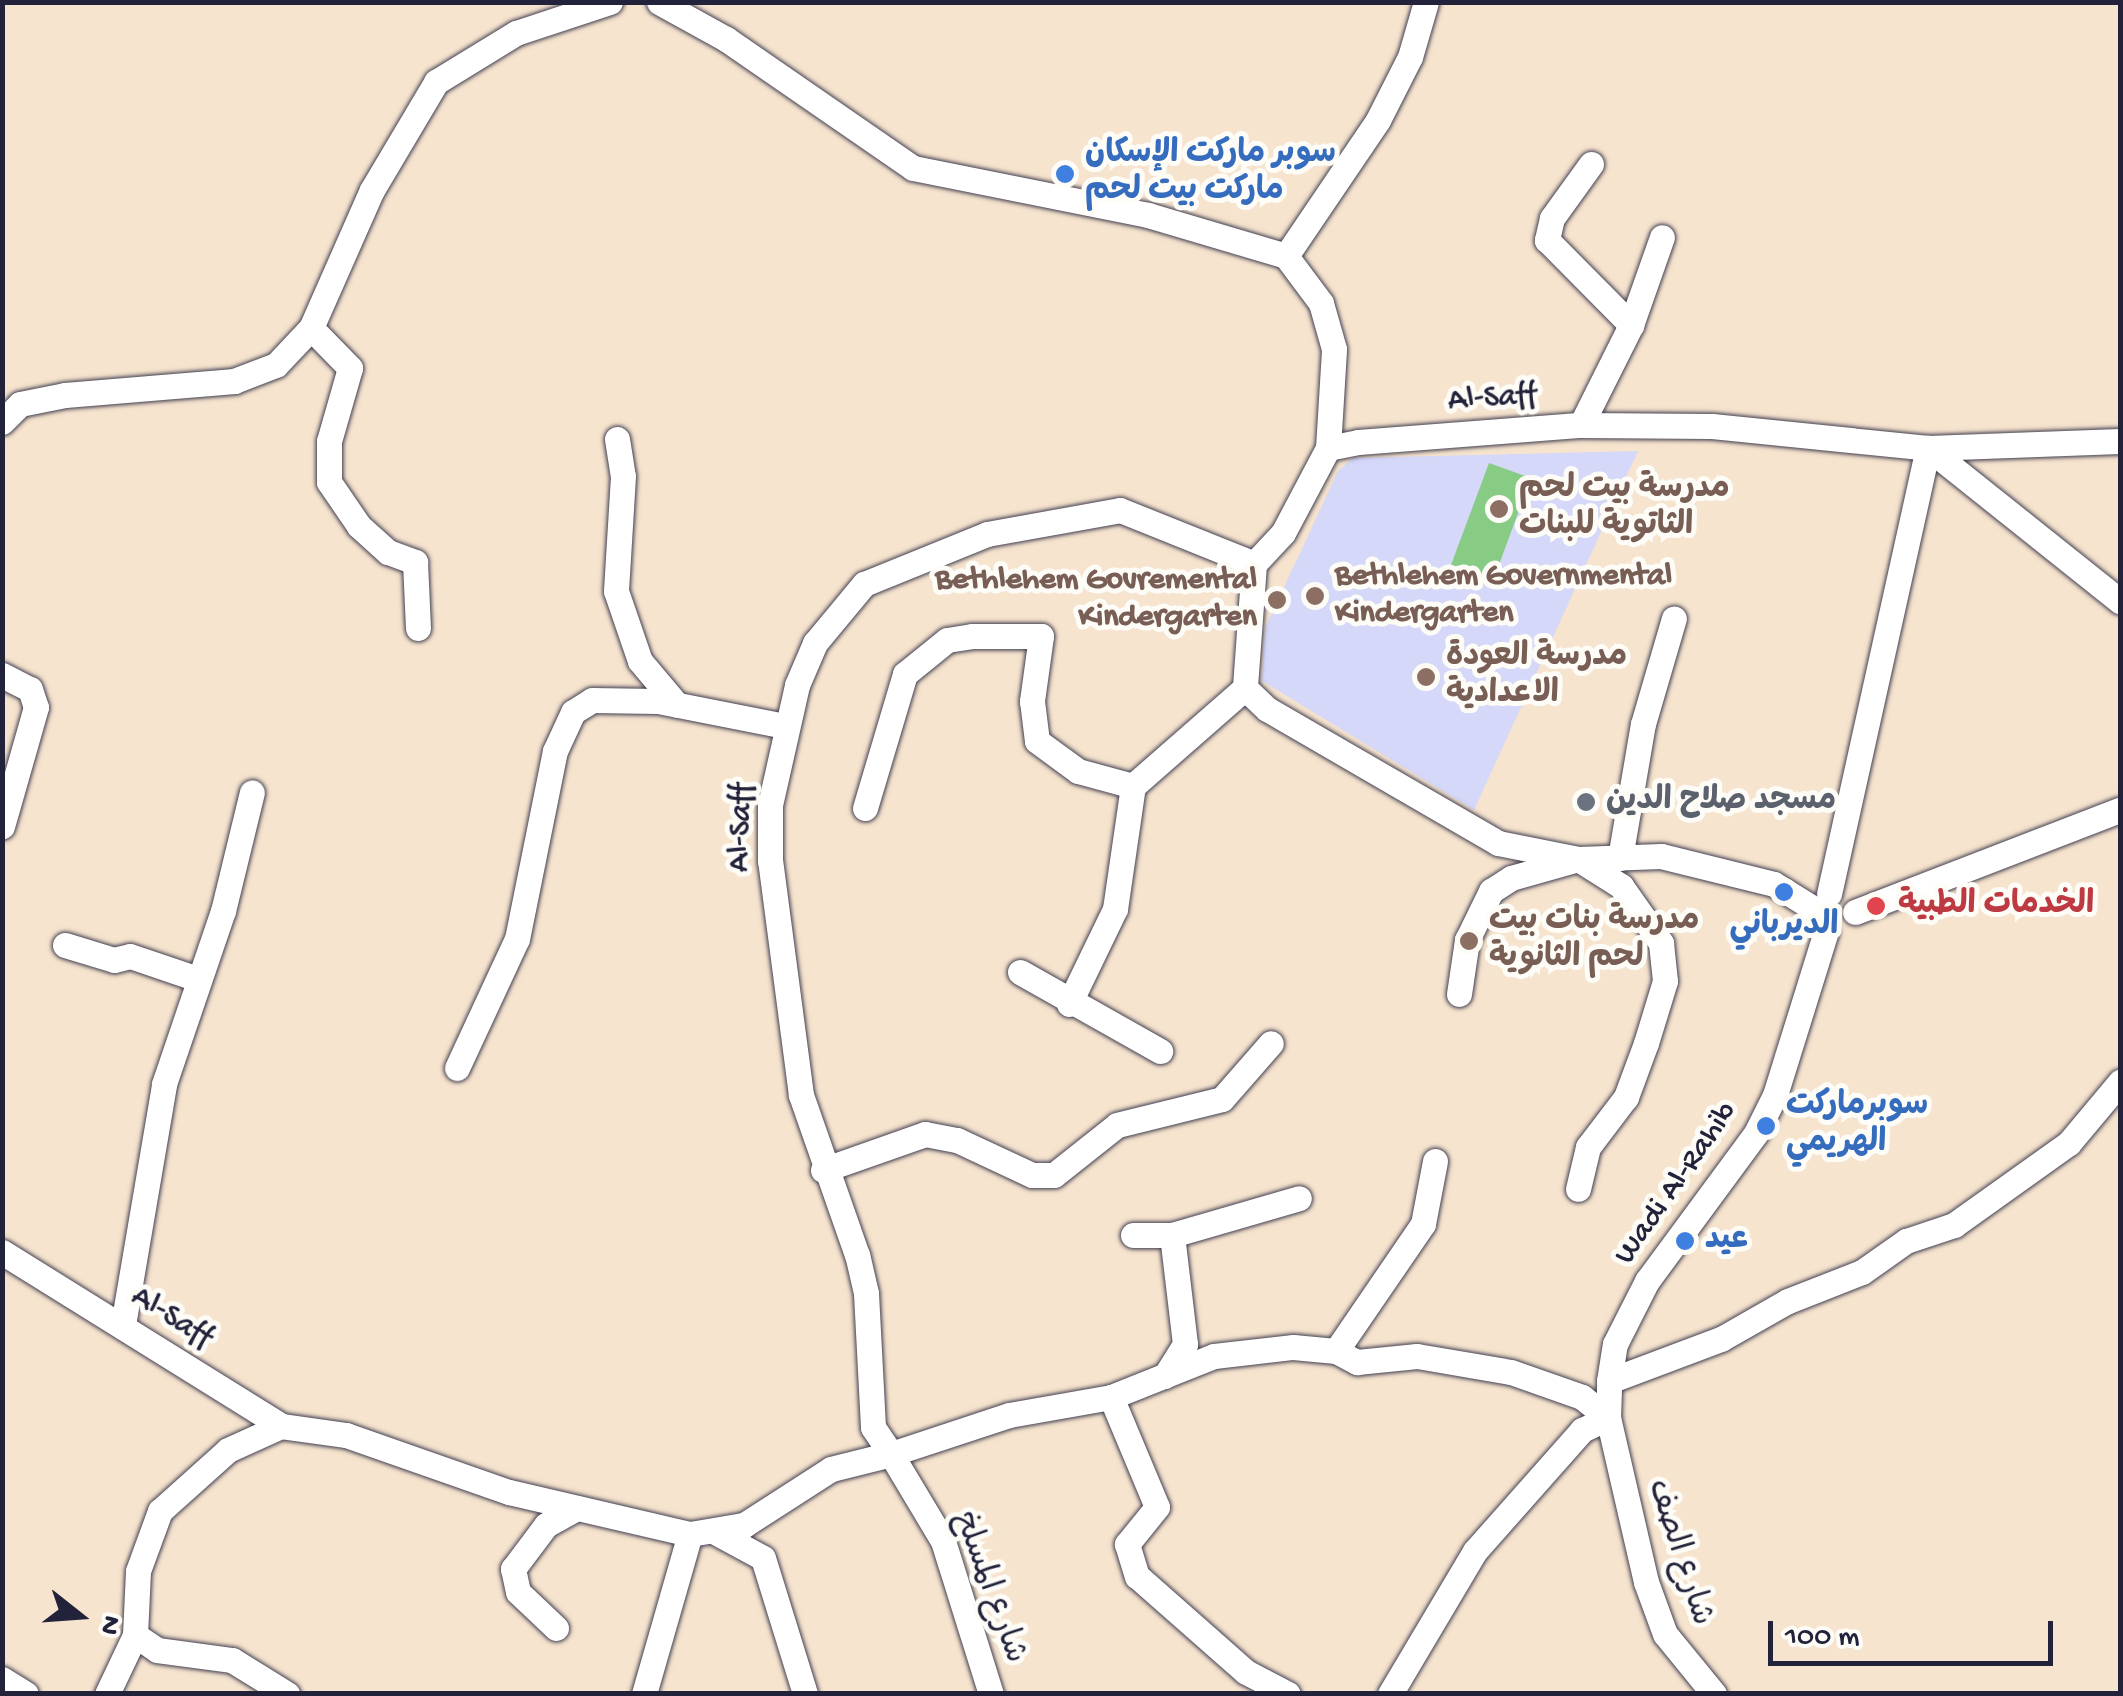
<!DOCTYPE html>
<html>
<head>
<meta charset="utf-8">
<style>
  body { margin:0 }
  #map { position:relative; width:2123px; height:1696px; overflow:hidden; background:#f6e4ce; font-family:"Gochi Hand","Playpen Sans Arabic",sans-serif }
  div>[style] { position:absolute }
  .built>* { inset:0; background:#d5d8f9 }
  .green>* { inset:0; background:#87cb85 }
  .roads { filter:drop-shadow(0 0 2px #423f51) drop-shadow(0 0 2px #423f51) }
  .minor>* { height:25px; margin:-12.5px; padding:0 12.5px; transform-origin:12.5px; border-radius:12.5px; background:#fff }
  .dots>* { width:28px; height:28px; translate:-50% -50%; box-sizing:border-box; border:5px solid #fdfcf7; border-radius:50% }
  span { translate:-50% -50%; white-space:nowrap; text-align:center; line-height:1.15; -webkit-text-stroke:10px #fdfcf7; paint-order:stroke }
  .shop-label { font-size:32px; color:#366cbe; font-weight:700 }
  .left { translate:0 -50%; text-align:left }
  .street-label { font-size:32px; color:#22223b }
  .education-label { font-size:32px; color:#785e54; font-weight:700 }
  .right { translate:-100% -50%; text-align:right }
  .worship-label { font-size:32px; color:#5b616d; font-weight:700 }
  .health-label { font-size:32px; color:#be3a42; font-weight:700 }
  .frame { position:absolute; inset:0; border:5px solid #22223b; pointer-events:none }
  .north { position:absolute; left:30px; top:1566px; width:100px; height:100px; -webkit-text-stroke:8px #fdfcf7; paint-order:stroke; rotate:107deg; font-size:28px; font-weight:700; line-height:40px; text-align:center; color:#22223b }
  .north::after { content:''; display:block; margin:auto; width:35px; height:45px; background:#22223b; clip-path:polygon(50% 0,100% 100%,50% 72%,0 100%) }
  .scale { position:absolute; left:1768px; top:1621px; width:285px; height:45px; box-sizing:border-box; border:5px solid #22223b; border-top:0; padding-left:12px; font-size:30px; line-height:35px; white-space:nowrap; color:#22223b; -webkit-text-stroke:8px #fdfcf7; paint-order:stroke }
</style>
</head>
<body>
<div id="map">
  <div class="built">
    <div style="clip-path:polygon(1638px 451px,1474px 810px,1262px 681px,1265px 628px,1338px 471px,1353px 458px)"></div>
  </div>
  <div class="green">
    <div style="clip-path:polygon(1489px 463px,1531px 478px,1493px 581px,1451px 565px)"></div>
  </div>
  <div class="roads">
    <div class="minor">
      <div style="left:659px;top:2px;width:77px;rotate:28.9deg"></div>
      <div style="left:726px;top:39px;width:227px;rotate:34.6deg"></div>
      <div style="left:913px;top:168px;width:240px;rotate:11.3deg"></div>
      <div style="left:1148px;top:215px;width:144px;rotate:16.5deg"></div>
      <div style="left:1591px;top:164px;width:67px;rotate:125.8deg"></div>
      <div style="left:1552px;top:218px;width:23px;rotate:103deg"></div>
      <div style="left:1547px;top:240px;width:120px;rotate:45.3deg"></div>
      <div style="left:311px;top:328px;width:56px;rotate:45.7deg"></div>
      <div style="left:350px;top:368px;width:76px;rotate:106deg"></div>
      <div style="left:329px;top:441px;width:41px;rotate:90deg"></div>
      <div style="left:329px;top:482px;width:53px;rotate:55.7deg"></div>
      <div style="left:359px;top:526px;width:39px;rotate:42deg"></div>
      <div style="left:388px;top:552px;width:29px;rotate:20deg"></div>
      <div style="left:415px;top:562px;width:66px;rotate:87.4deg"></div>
      <div style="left:2px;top:422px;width:25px;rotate:-45deg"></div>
      <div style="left:20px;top:404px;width:46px;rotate:-11.3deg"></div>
      <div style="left:65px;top:395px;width:170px;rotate:-4.7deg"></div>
      <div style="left:234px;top:381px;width:45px;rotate:-20.9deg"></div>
      <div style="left:276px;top:365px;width:51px;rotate:-46.6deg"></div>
      <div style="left:311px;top:328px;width:151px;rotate:-66.2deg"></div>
      <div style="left:372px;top:190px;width:126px;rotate:-59.3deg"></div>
      <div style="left:436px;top:82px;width:94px;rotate:-31.5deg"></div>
      <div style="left:516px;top:33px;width:99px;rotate:-18.3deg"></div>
      <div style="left:1581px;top:425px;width:112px;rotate:-63.4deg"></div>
      <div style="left:1631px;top:325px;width:93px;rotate:-70.6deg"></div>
      <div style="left:617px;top:439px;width:37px;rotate:81deg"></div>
      <div style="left:623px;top:476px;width:115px;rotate:93.5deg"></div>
      <div style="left:616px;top:591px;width:74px;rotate:71.1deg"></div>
      <div style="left:640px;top:661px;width:57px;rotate:49.9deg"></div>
      <div style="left:1328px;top:448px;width:99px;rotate:-86.5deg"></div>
      <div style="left:1334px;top:349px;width:48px;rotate:-105.8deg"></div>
      <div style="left:1321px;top:303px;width:59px;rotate:-126.7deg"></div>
      <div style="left:1286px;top:256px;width:164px;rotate:-55.9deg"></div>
      <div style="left:1378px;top:120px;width:71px;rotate:-63.1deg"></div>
      <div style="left:1410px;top:57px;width:57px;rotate:-73.8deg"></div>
      <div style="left:1254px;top:564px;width:124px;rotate:94.2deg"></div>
      <div style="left:1245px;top:688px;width:30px;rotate:44deg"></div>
      <div style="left:1267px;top:709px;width:267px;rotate:30.1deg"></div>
      <div style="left:1498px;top:843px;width:82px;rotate:11.3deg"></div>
      <div style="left:1578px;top:859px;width:83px;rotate:-2.1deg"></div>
      <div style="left:1661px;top:856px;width:116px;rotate:13.9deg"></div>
      <div style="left:1774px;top:884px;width:49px;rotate:31.8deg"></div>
      <div style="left:2px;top:675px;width:31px;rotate:27deg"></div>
      <div style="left:30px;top:689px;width:19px;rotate:72deg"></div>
      <div style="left:36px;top:707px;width:124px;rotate:105.9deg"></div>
      <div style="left:865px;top:808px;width:140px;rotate:-73.4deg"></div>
      <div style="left:905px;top:674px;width:54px;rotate:-39deg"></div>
      <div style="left:947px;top:640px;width:25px;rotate:-9deg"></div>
      <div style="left:972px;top:636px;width:69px"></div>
      <div style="left:1041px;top:636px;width:66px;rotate:97.9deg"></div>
      <div style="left:1032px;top:701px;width:40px;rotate:82.9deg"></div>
      <div style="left:1037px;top:741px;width:51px;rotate:36.2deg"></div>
      <div style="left:1078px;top:771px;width:57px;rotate:15.3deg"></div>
      <div style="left:1620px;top:858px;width:136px;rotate:-80.3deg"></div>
      <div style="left:1643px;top:724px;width:110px;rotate:-73.7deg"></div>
      <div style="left:1829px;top:894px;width:457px;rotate:-77.5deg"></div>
      <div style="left:1928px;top:448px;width:246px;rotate:38.6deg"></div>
      <div style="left:1855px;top:912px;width:284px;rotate:-21.1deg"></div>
      <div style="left:65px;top:945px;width:51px;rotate:17deg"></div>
      <div style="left:114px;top:960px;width:16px;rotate:-14deg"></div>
      <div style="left:130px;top:956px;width:72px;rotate:18.7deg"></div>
      <div style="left:1020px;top:972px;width:161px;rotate:29.4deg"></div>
      <div style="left:1459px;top:994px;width:55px;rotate:-81.6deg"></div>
      <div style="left:1467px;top:940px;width:55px;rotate:-63.9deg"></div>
      <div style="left:1491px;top:891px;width:24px;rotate:-33deg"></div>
      <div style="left:1511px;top:878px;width:70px;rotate:-15.8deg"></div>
      <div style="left:1578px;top:859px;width:51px;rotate:32.1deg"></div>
      <div style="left:1621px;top:886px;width:70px;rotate:54.9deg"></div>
      <div style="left:1661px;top:943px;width:38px;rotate:84deg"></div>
      <div style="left:1665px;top:981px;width:65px;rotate:107deg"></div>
      <div style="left:1646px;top:1043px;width:58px;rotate:110.3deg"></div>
      <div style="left:1626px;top:1097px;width:63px;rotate:127.2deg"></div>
      <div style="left:1588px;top:1147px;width:43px;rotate:103.4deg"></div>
      <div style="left:1069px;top:1004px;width:106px;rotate:-64.2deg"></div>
      <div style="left:1115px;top:909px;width:124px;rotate:-81.7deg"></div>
      <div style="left:1133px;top:786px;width:149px;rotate:-41.2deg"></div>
      <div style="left:457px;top:1068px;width:142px;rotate:-65.1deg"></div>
      <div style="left:517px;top:939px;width:192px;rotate:-78.6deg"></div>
      <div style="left:555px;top:751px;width:43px;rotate:-65.2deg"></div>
      <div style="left:573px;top:712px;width:22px;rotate:-32deg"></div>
      <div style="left:592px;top:700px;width:66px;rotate:0.9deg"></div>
      <div style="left:658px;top:701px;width:128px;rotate:11.2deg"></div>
      <div style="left:823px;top:1170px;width:108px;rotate:-19.4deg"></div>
      <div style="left:925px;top:1134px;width:33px;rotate:11deg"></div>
      <div style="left:957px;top:1140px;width:83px;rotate:25deg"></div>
      <div style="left:1032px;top:1175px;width:22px"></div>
      <div style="left:1054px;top:1175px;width:80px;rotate:-38.4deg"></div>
      <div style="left:1117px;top:1125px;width:108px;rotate:-13.9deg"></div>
      <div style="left:1222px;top:1099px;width:74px;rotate:-48.8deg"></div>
      <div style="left:1133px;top:1235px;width:39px"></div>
      <div style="left:1172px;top:1235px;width:132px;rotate:-16.2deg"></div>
      <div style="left:2px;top:1252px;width:329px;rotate:31.9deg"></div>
      <div style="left:281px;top:1426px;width:66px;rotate:7.9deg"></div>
      <div style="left:346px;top:1435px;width:173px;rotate:19.3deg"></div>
      <div style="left:509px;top:1492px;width:186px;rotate:13.1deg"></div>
      <div style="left:690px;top:1534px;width:55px;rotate:-9.5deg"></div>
      <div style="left:744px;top:1525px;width:103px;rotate:-32.8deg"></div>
      <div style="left:831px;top:1469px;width:62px;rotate:-14deg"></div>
      <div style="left:891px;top:1454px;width:32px;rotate:-124deg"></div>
      <div style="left:873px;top:1427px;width:134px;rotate:-93deg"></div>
      <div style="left:866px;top:1293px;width:39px;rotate:-103deg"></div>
      <div style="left:857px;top:1255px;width:170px;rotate:-109.3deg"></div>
      <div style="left:801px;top:1095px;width:236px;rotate:-97.5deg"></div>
      <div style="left:770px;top:861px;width:56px;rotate:-90deg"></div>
      <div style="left:770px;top:805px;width:123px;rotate:-77.3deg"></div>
      <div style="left:797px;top:685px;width:46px;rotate:-66.8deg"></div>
      <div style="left:815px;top:643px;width:77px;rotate:-50.3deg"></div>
      <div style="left:864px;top:584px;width:133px;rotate:-22.1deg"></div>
      <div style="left:987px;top:534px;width:135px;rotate:-10.2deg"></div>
      <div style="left:1120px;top:510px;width:144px;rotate:21.9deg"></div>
      <div style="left:1254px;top:564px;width:42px;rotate:-46.9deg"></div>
      <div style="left:1283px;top:533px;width:96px;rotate:-62.1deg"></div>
      <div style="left:1328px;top:448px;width:31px;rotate:-11deg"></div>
      <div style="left:1358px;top:442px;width:224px;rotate:-4.4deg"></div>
      <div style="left:1581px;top:425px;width:131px;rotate:0.4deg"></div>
      <div style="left:1712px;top:426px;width:217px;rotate:5.8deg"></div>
      <div style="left:1928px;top:448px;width:192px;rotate:-2.1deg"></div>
      <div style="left:123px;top:1325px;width:244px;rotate:-80.3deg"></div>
      <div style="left:164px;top:1084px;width:183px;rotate:-71.2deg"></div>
      <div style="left:223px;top:911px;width:122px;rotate:-76.3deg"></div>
      <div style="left:1336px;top:1351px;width:154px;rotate:-55.6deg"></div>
      <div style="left:1423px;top:1224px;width:64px;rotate:-79.2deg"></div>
      <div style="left:1165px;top:1376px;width:38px;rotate:-58deg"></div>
      <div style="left:1185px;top:1344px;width:110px;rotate:-96.8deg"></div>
      <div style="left:1609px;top:1381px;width:120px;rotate:-20.6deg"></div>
      <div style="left:1721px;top:1339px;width:77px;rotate:-29.6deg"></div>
      <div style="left:1788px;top:1301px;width:79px;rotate:-21.4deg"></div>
      <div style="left:1862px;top:1272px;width:54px;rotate:-35.2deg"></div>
      <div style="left:1906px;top:1241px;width:51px;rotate:-18.4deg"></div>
      <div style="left:1954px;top:1225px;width:141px;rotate:-35.5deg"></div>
      <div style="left:2069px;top:1143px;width:80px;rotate:-50.1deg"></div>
      <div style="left:1111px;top:1397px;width:119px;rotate:67.3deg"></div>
      <div style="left:1157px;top:1507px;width:48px;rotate:129deg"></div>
      <div style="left:1127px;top:1544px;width:34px;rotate:73deg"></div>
      <div style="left:1137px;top:1576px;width:145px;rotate:41.4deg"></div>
      <div style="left:1246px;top:1672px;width:47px;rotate:27.6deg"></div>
      <div style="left:717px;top:1533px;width:52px;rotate:28.5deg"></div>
      <div style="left:763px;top:1558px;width:142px;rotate:72.8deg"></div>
      <div style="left:556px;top:1628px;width:52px;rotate:-136.5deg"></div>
      <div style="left:518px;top:1592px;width:24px;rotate:-102deg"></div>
      <div style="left:513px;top:1569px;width:55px;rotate:-53.1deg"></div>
      <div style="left:546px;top:1525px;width:35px;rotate:-29deg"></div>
      <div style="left:135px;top:1635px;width:27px;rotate:34deg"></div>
      <div style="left:157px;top:1650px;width:76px;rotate:7.6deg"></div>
      <div style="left:232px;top:1660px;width:65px;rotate:31.7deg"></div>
      <div style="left:2px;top:1679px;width:28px;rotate:32deg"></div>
      <div style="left:107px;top:1694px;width:65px;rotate:-64.6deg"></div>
      <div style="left:135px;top:1635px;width:64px;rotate:-87.3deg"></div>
      <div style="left:138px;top:1571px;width:64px;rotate:-69.9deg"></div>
      <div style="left:160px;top:1511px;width:91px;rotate:-41.9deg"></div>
      <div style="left:228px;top:1450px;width:58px;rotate:-24.4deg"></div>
      <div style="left:644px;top:1694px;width:166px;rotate:-74deg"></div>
      <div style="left:991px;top:1694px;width:160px;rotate:-107.4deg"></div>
      <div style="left:943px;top:1541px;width:101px;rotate:-120.9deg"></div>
      <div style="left:891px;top:1454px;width:124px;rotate:-18.3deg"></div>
      <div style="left:1009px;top:1415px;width:104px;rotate:-10deg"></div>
      <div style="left:1111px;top:1397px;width:111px;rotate:-21.7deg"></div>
      <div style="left:1214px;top:1356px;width:80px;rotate:-6.5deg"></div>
      <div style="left:1293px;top:1347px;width:43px;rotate:5.3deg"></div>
      <div style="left:1336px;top:1351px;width:24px;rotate:28deg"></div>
      <div style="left:1357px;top:1362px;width:60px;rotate:-5.7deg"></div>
      <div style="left:1417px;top:1356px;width:95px;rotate:9.7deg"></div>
      <div style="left:1511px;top:1372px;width:75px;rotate:19.4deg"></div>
      <div style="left:1582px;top:1397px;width:33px;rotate:39deg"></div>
      <div style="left:1390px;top:1694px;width:166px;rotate:-59.3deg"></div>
      <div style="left:1475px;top:1551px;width:162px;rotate:-48.5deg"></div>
      <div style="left:1582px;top:1430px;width:29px;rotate:-25deg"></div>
      <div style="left:1714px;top:1694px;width:77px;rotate:-129.2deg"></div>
      <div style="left:1665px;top:1634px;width:55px;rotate:-110.1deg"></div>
      <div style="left:1646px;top:1582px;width:168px;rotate:-103deg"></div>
      <div style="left:1608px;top:1418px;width:37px;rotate:-88deg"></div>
      <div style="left:1609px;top:1381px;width:37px;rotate:-81deg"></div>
      <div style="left:1615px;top:1344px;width:71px;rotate:-63.1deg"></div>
      <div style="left:1647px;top:1281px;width:184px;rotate:-53.6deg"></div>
      <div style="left:1756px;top:1133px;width:42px;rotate:-63.4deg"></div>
      <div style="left:1775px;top:1095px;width:172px;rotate:-72.7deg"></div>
    </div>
  </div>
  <div class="dots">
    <div style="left:1065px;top:174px;background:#3f7fe0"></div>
    <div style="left:1499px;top:509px;background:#8d6e63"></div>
    <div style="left:1315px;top:596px;background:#8d6e63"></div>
    <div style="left:1277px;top:600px;background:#8d6e63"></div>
    <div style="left:1426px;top:677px;background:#8d6e63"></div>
    <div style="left:1586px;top:802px;background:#6b7280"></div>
    <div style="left:1784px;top:892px;background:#3f7fe0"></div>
    <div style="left:1876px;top:906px;background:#e0444e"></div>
    <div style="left:1469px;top:941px;background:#8d6e63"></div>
    <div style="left:1766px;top:1126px;background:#3f7fe0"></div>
    <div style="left:1685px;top:1241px;background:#3f7fe0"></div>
  </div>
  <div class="shop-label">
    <span class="left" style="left:1085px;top:174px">سوبر ماركت الإسكان<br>ماركت بيت لحم</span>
    <span style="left:1784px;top:927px">الديرباني</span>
    <span class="left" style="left:1786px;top:1126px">سوبرماركت<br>الهريمي</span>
    <span class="left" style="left:1705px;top:1241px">عيد</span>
  </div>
  <div class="street-label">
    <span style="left:1492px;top:399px;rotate:-4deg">Al-Saff</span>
    <span style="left:742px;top:828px;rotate:-88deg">Al-Saff</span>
    <span style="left:1677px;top:1184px;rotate:-55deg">Wadi Al-Rahib</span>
    <span style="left:171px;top:1318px;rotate:32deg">Al-Saff</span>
    <span style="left:1678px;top:1553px;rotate:72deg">شارع الصف</span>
    <span style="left:988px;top:1588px;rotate:70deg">شارع المسلخ</span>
  </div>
  <div class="education-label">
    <span class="left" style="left:1519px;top:509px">مدرسة بيت لحم<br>الثاتوية للبنات</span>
    <span class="left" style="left:1335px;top:596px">Bethlehem Governmental<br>Kindergarten</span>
    <span class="right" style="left:1257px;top:600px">Bethlehem Govremental<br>Kindergarten</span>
    <span class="left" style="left:1446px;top:677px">مدرسة العودة<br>الاعدادية</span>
    <span class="left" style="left:1489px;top:941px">مدرسة بنات بيت<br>لحم الثانوية</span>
  </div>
  <div class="worship-label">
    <span class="left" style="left:1606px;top:802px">مسجد صلاح الدين</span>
  </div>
  <div class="health-label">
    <span class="left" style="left:1898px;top:906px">الخدمات الطبية</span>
  </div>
  <div class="frame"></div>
  <div class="north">N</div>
  <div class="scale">100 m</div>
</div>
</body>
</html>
